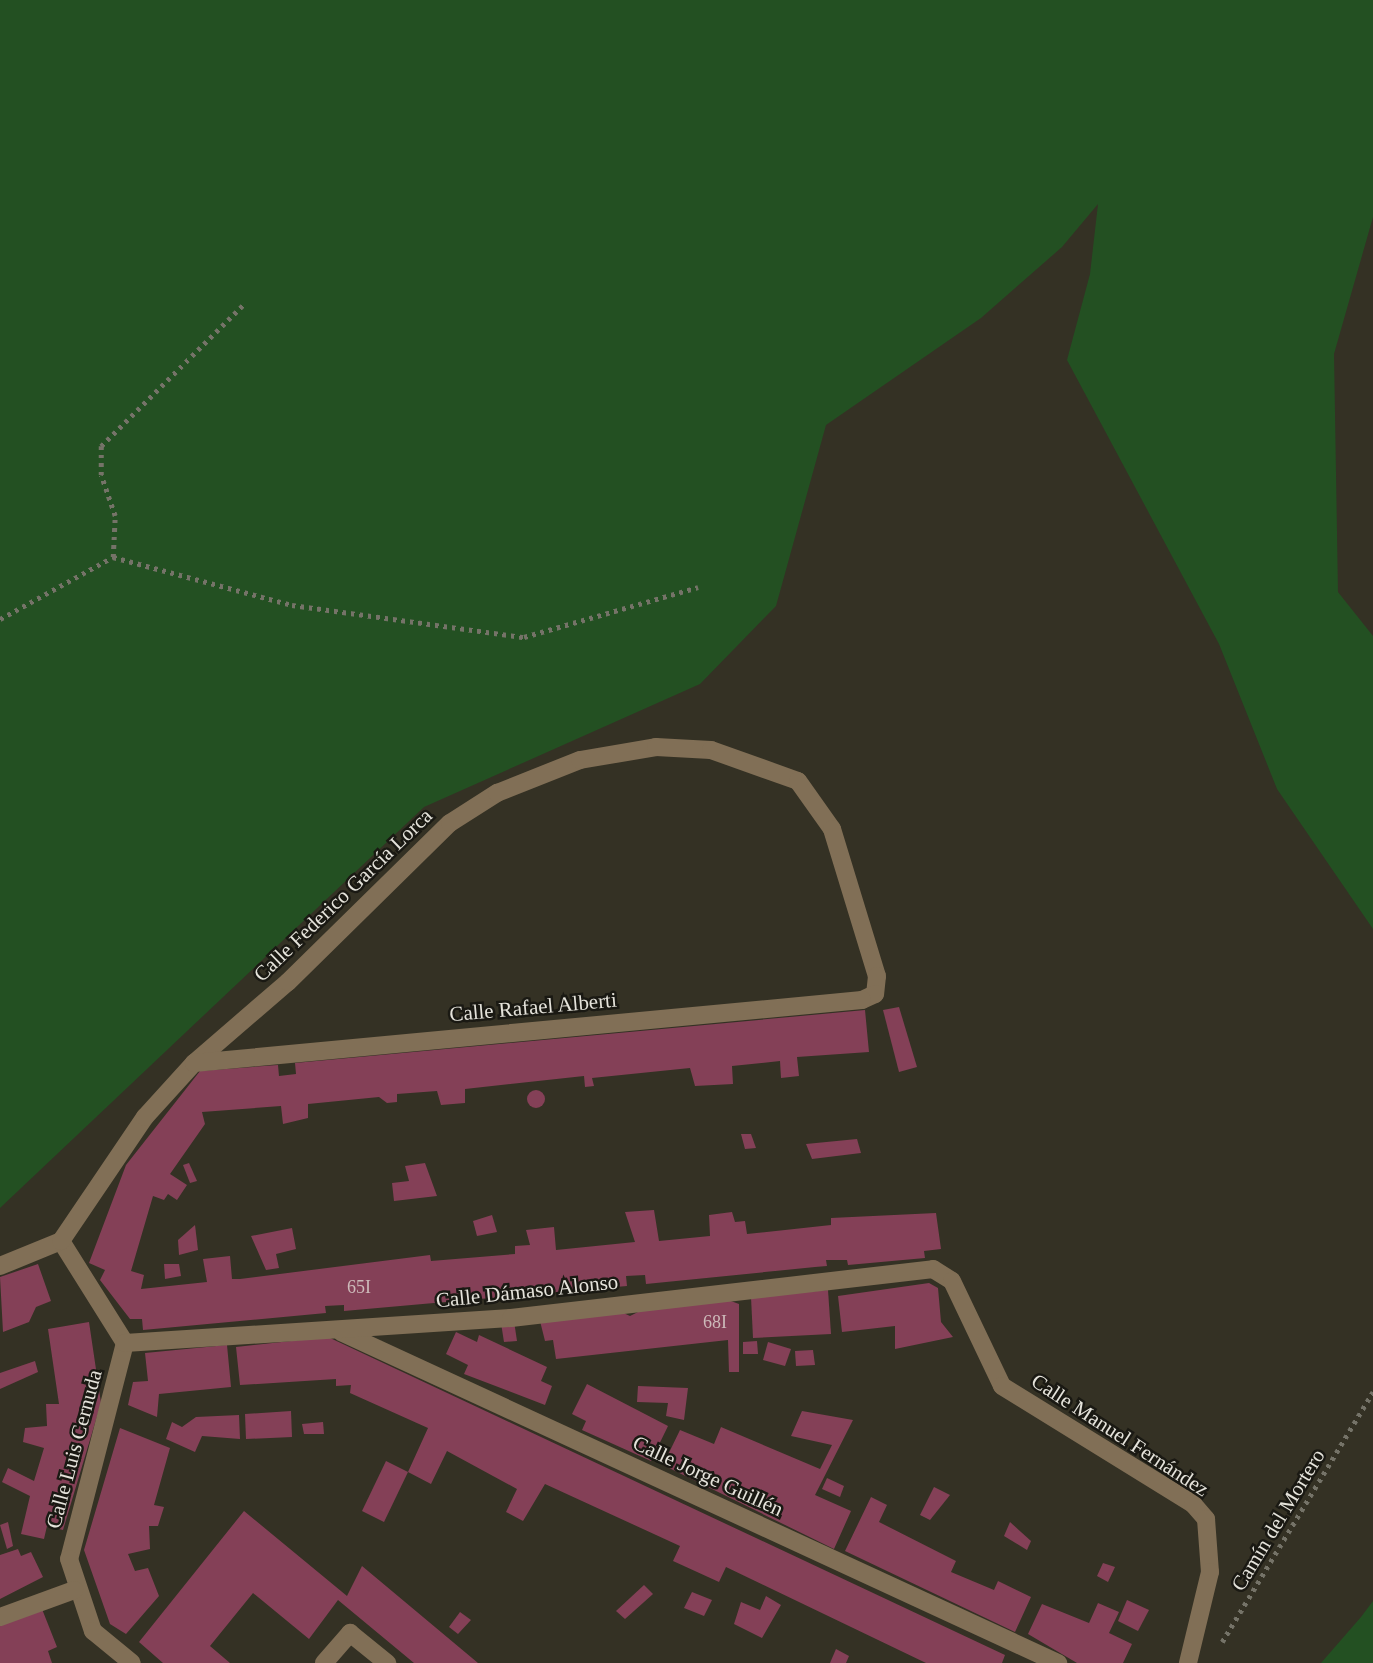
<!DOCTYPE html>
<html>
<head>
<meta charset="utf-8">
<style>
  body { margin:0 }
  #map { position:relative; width:1373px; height:1663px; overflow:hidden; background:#343124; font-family:"Times New Roman",serif }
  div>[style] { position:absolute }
  .green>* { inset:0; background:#235022 }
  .building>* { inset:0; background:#844057 }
  .round { border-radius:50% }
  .path>* { height:4.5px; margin-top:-2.25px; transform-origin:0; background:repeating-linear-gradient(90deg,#757368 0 3.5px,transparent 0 8.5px) }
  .minor>* { height:18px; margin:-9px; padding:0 9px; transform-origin:9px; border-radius:9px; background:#816f56 }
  span { translate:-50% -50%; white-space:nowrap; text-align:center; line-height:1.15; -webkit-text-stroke:5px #1a1913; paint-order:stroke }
  .number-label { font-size:18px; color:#cdbaba }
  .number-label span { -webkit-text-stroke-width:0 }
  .street-label { font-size:21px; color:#e5e3db }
</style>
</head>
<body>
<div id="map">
  <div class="green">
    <div style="clip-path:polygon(0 0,1373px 0,1373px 217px,1334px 354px,1338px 592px,1373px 636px,1373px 929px,1277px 789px,1219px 644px,1067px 360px,1090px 274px,1098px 204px,1062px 247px,981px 318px,826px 425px,776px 606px,700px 684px,424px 807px,0 1208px)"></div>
    <div style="clip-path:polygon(1373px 1601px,1373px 1663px,1321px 1663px,1361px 1617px)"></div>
  </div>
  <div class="building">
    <div style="clip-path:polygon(899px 1007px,917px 1067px,899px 1072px,883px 1010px)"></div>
    <div style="clip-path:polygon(865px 1010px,869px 1052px,797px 1057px,799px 1076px,781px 1078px,780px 1061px,732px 1066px,733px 1084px,695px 1086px,690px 1068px,592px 1078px,594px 1086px,585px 1087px,584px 1076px,465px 1089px,465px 1103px,441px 1105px,437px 1091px,397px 1094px,397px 1102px,387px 1103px,379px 1097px,308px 1104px,308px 1118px,283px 1124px,281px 1106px,202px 1112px,205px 1124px,170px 1174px,187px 1185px,177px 1200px,168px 1194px,164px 1200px,153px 1196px,131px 1271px,144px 1275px,141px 1289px,207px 1282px,203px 1259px,230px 1256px,232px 1279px,240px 1279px,430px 1255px,431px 1261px,515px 1254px,515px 1246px,530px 1245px,526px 1230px,554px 1227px,556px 1250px,635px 1242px,625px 1212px,654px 1210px,659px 1241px,710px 1236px,709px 1215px,732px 1212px,735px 1222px,745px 1221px,747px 1234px,831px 1225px,831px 1218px,936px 1213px,941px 1249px,924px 1251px,925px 1258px,848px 1265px,847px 1260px,826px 1260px,827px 1266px,815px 1267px,646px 1284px,645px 1275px,626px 1276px,627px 1286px,344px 1311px,344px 1305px,325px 1306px,326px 1313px,143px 1330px,142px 1319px,130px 1319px,100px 1280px,105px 1270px,89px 1263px,126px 1165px,200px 1071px,278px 1065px,279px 1076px,296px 1074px,295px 1063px)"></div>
    <div class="round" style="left:527px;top:1090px;width:18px;height:18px"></div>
    <div style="clip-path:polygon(741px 1134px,751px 1134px,756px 1148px,745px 1149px)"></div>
    <div style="clip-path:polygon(857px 1139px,861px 1153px,812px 1159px,806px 1144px)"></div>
    <div style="clip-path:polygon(189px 1163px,197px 1181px,190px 1183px,183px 1165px)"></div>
    <div style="clip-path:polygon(425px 1163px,437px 1196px,394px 1201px,392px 1183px,409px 1181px,405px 1166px)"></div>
    <div style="clip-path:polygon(492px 1215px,497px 1232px,477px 1236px,473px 1221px)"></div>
    <div style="clip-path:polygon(195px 1225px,198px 1250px,179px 1255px,178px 1240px)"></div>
    <div style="clip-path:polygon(292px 1228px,296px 1249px,276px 1254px,279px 1268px,266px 1270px,251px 1236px)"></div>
    <div style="clip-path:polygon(38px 1264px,51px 1301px,36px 1307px,29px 1322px,3px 1332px,0 1277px)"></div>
    <div style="clip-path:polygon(164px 1264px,179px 1264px,181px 1276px,165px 1279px)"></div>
    <div style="clip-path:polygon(929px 1283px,938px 1288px,941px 1322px,953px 1337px,895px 1349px,895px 1326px,842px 1332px,838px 1296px)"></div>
    <div style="clip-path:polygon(828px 1290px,831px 1334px,753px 1338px,751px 1297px)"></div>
    <div style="clip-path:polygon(728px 1300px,739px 1304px,739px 1372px,729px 1372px,728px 1340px,556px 1359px,553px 1340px,545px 1341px,540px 1321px,619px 1311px,630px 1316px,648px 1307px)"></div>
    <div style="clip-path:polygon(514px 1321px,517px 1341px,504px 1342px,501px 1323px)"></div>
    <div style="clip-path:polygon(89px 1322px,101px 1403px,63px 1530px,47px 1526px,44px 1539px,21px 1534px,30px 1496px,2px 1482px,8px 1468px,34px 1481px,44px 1448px,23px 1442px,25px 1428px,47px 1426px,46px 1404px,59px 1404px,48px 1329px)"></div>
    <div style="clip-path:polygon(456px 1332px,477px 1342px,479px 1335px,547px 1367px,541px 1381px,552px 1386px,545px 1405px,464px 1374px,468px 1365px,446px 1354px)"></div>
    <div style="clip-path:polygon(328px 1337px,1005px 1655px,1002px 1663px,926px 1663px,726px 1567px,719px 1582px,673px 1561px,680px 1546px,545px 1484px,523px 1521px,506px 1512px,517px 1489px,447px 1451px,431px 1484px,408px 1472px,428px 1428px,350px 1393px,351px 1385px,336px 1386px,336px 1379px,240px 1385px,236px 1347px)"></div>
    <div style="clip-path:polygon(757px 1341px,758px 1354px,743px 1354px,743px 1342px)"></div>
    <div style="clip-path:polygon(768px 1342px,791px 1349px,785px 1366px,763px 1360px)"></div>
    <div style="clip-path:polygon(227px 1345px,231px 1387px,159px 1394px,157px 1417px,128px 1405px,133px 1382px,148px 1381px,145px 1353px)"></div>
    <div style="clip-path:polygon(813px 1350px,815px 1365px,796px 1366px,795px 1351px)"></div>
    <div style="clip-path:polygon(35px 1361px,38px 1372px,0 1389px,0 1373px)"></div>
    <div style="clip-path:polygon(587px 1384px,668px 1426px,651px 1461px,582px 1430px,586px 1421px,572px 1414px)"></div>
    <div style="clip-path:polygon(638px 1386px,688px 1388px,684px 1420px,666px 1416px,668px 1403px,637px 1402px)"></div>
    <div style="clip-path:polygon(291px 1411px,292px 1437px,246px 1439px,245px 1414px)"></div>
    <div style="clip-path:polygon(802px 1411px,853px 1420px,815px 1495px,851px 1511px,834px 1549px,663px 1465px,680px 1430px,714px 1444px,721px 1427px,820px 1469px,832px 1445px,791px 1436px)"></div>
    <div style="clip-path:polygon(239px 1415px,240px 1439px,202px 1436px,195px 1452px,166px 1439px,172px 1422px,182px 1427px,196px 1417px)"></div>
    <div style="clip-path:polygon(323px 1422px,324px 1434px,304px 1434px,302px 1424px)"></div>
    <div style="clip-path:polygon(120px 1428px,170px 1448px,154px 1505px,164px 1507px,158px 1526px,149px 1526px,150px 1549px,128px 1554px,135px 1571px,148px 1568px,159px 1596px,126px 1634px,110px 1624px,84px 1550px)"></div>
    <div style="clip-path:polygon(386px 1461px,408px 1472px,384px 1522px,362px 1511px)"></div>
    <div style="clip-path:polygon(827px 1478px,844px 1486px,840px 1497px,822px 1489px)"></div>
    <div style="clip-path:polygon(934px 1487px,950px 1495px,930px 1520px,920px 1515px)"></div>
    <div style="clip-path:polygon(871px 1497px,887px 1505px,879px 1522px,956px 1561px,951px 1572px,994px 1590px,998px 1581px,1031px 1597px,1015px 1632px,845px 1551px)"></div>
    <div style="clip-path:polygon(244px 1511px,347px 1596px,362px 1566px,478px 1663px,414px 1663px,338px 1600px,309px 1639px,253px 1593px,210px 1646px,230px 1663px,163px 1663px,139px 1642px)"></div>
    <div style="clip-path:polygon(8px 1522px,13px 1546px,7px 1549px,0 1525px)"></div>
    <div style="clip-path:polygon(1010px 1522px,1031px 1541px,1027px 1550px,1004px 1536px)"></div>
    <div style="clip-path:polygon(18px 1549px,21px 1556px,31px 1552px,43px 1577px,0 1599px,0 1555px)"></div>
    <div style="clip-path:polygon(1103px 1563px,1115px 1567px,1108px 1582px,1097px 1576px)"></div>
    <div style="clip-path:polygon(644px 1585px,653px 1594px,625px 1619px,616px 1611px)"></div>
    <div style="clip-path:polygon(692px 1592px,712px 1600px,704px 1616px,684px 1608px)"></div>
    <div style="clip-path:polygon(766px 1596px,781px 1605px,762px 1638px,734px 1624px,741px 1602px,760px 1610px)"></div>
    <div style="clip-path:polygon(1127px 1600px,1149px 1610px,1138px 1631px,1118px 1621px)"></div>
    <div style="clip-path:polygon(1098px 1603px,1119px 1612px,1109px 1633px,1132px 1644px,1123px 1663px,1077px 1663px,1028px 1634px,1042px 1604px,1089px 1623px)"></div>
    <div style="clip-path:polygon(42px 1609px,57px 1647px,48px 1651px,52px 1663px,0 1663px,0 1625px)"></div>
    <div style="clip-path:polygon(460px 1612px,471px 1620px,458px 1634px,449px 1627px)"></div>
    <div style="clip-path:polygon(836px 1649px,849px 1656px,846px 1663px,830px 1663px)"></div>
  </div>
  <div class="path">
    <div style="left:113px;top:557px;width:41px;rotate:-87.2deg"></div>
    <div style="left:115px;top:516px;width:43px;rotate:-108.9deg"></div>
    <div style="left:101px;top:475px;width:29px;rotate:-90deg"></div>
    <div style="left:101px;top:446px;width:200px;rotate:-44.8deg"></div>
    <div style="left:0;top:619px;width:129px;rotate:-28.8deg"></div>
    <div style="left:113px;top:557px;width:185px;rotate:15deg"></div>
    <div style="left:292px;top:605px;width:234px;rotate:7.9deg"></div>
    <div style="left:524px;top:637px;width:181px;rotate:-16deg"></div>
    <div style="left:1222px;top:1642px;width:292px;rotate:-58.9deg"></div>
  </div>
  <div class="minor">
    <div style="left:61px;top:1241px;width:120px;rotate:57.9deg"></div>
    <div style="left:125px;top:1343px;width:223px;rotate:104.5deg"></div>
    <div style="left:69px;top:1559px;width:76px;rotate:71.6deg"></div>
    <div style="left:93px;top:1631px;width:50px;rotate:39.4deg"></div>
    <div style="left:0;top:1266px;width:66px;rotate:-22.3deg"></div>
    <div style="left:61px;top:1241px;width:150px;rotate:-55.9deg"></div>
    <div style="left:145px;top:1117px;width:73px;rotate:-47.8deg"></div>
    <div style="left:194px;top:1063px;width:124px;rotate:-40.8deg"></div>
    <div style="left:288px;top:982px;width:227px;rotate:-44.5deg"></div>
    <div style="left:450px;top:823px;width:56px;rotate:-32.6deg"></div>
    <div style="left:497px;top:793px;width:89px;rotate:-21.7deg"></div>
    <div style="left:580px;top:760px;width:77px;rotate:-9.7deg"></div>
    <div style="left:656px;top:747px;width:55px;rotate:3.1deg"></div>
    <div style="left:711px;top:750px;width:92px;rotate:19.6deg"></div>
    <div style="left:798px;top:781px;width:59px;rotate:54.7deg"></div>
    <div style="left:832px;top:829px;width:154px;rotate:73deg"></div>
    <div style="left:877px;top:976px;width:18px;rotate:96deg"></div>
    <div style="left:875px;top:994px;width:14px;rotate:155deg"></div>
    <div style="left:862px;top:1000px;width:671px;rotate:174.61deg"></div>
    <div style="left:341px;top:1332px;width:790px;rotate:24.78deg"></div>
    <div style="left:125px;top:1343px;width:387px;rotate:-3.7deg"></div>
    <div style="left:511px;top:1318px;width:425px;rotate:-6.6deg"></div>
    <div style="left:933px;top:1269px;width:22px;rotate:32deg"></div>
    <div style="left:952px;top:1281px;width:116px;rotate:64.5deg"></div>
    <div style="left:1002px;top:1386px;width:225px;rotate:31.7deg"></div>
    <div style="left:1193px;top:1504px;width:20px;rotate:49deg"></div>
    <div style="left:1206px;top:1519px;width:53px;rotate:85.7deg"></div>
    <div style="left:1210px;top:1572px;width:94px;rotate:103.6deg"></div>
    <div style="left:0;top:1617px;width:79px;rotate:-20deg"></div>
    <div style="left:324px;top:1663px;width:40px;rotate:-49deg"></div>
    <div style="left:350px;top:1633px;width:48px;rotate:39deg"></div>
  </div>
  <div class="number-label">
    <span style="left:359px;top:1287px">65I</span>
    <span style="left:715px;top:1322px">68I</span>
  </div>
  <div class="street-label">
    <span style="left:343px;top:895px;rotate:-44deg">Calle Federico García Lorca</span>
    <span style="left:533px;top:1007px;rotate:-5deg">Calle Rafael Alberti</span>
    <span style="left:527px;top:1291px;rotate:-6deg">Calle Dámaso Alonso</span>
    <span style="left:1120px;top:1435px;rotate:33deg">Calle Manuel Fernández</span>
    <span style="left:74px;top:1449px;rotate:-75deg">Calle Luis Cernuda</span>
    <span style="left:708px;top:1476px;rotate:25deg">Calle Jorge Guillén</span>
    <span style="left:1278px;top:1520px;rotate:-59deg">Camín del Mortero</span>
  </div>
</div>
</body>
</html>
